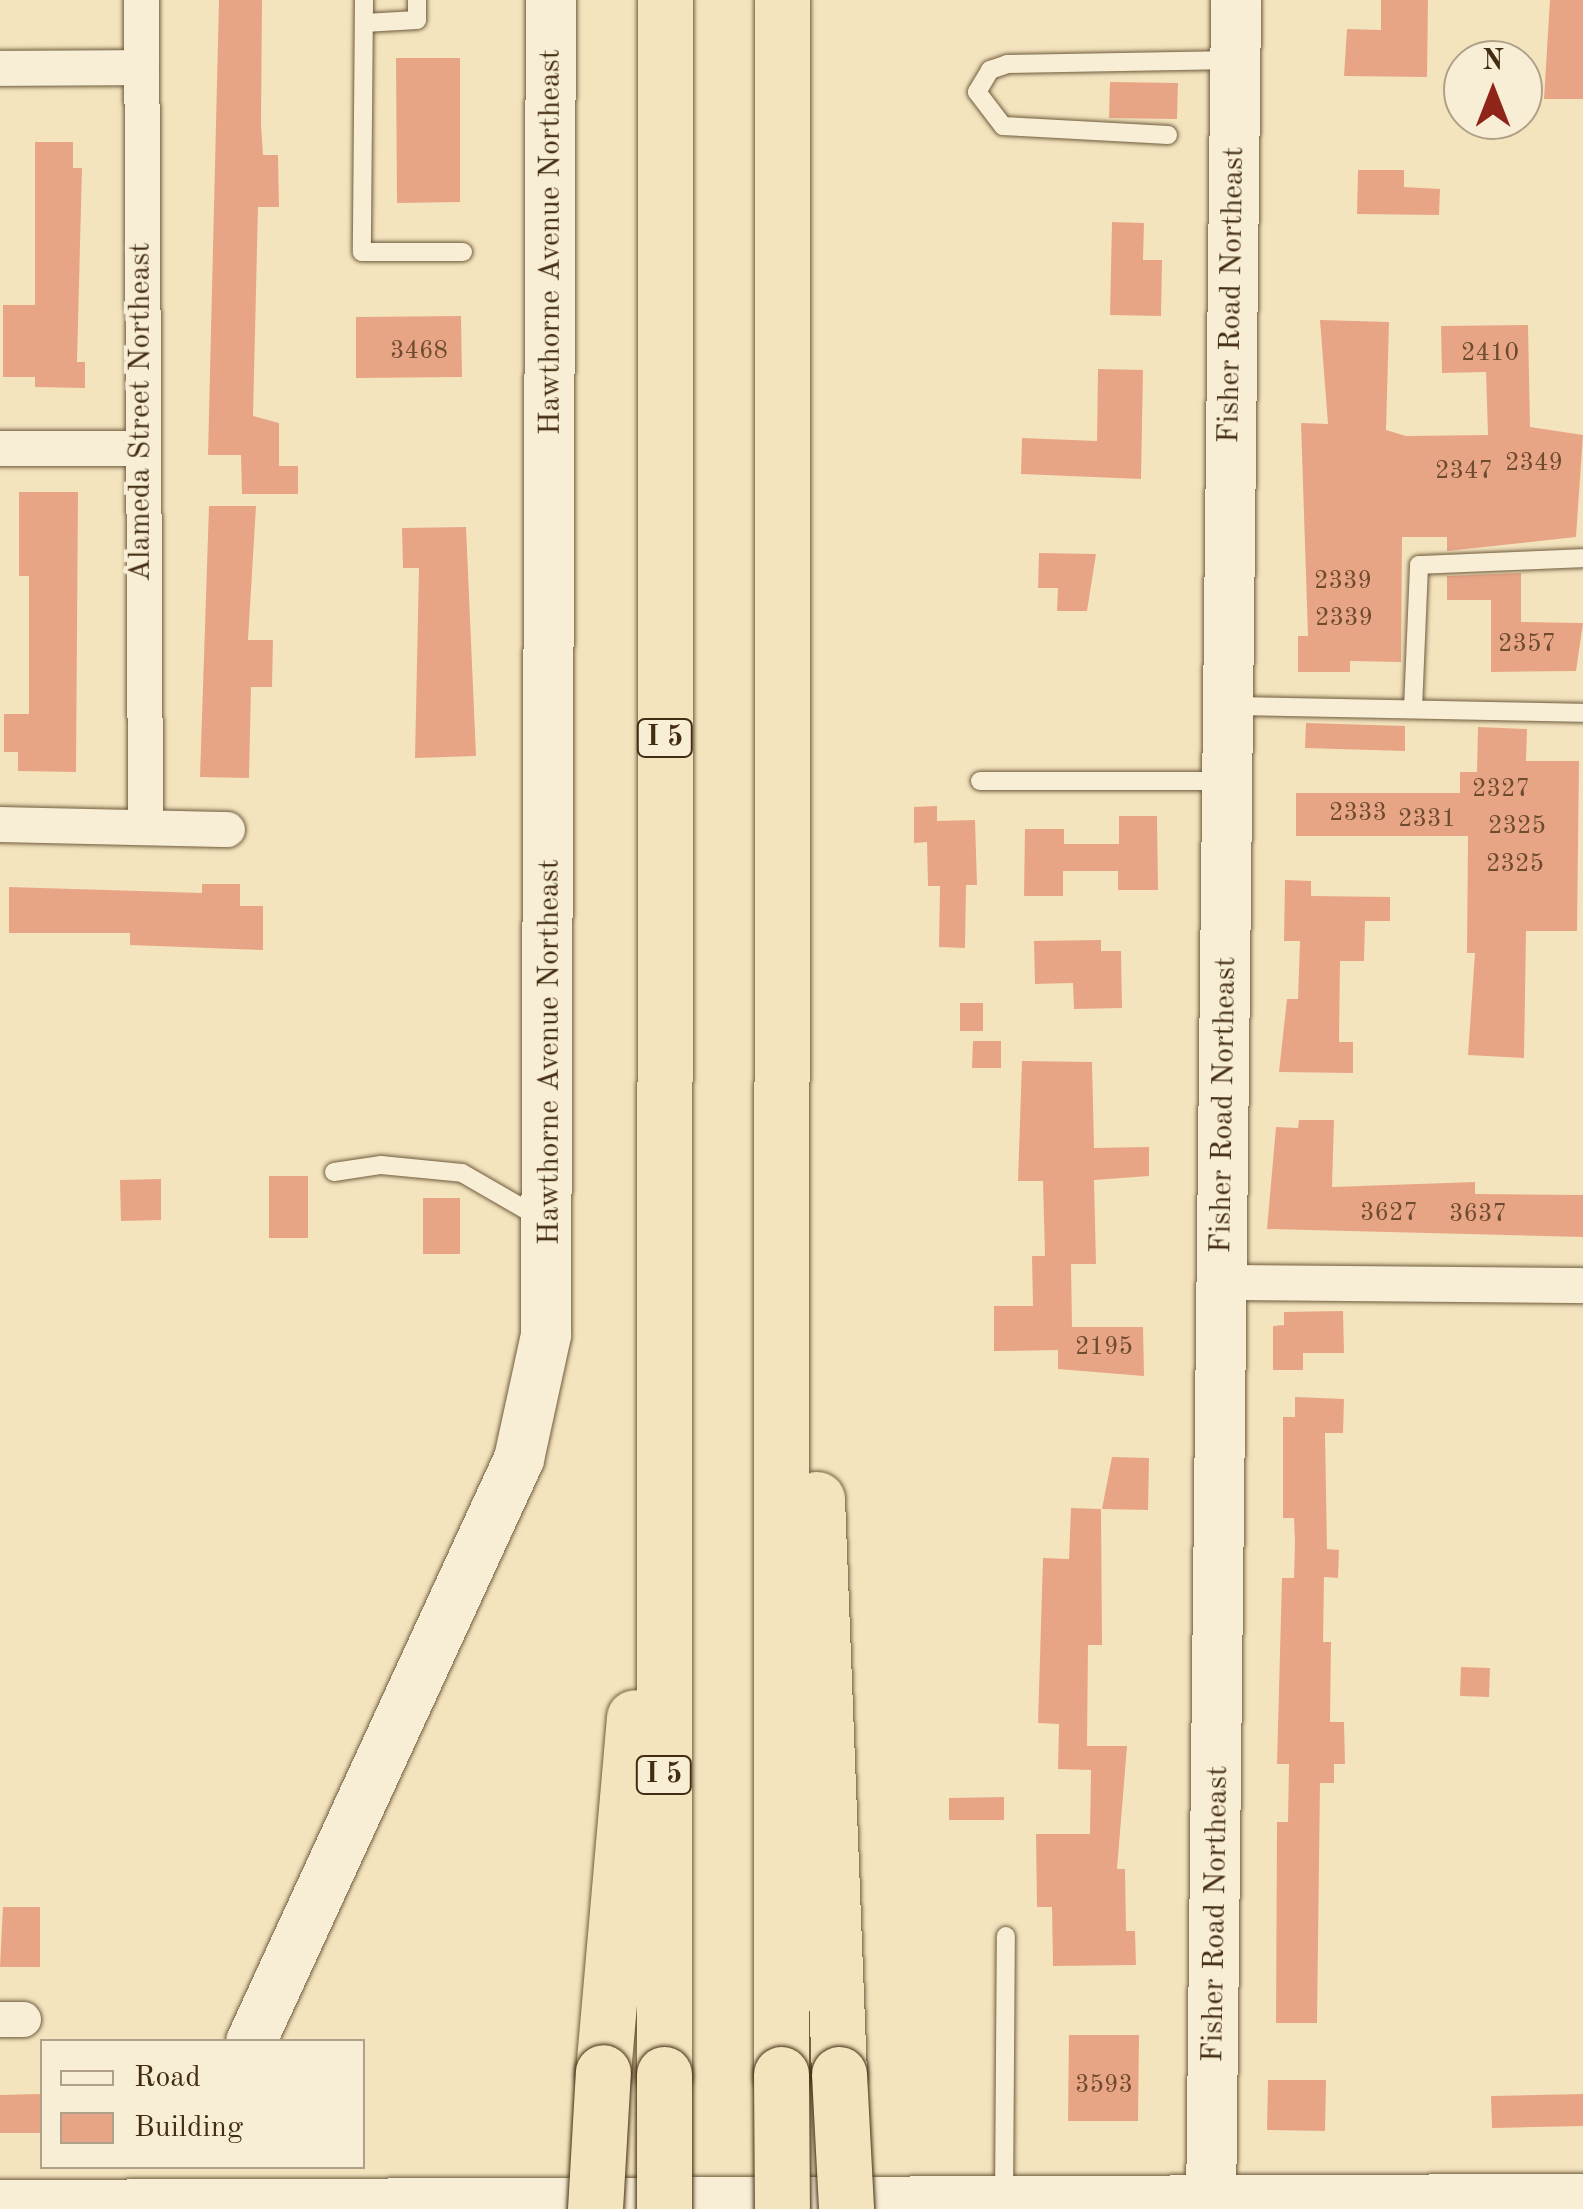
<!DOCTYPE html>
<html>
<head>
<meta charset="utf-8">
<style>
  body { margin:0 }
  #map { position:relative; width:1583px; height:2209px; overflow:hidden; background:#f4e4be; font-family:"Old Standard TT",serif }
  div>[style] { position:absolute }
  .building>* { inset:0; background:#e8a586 }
  .roads { filter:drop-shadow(0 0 2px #6f5b3d) drop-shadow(0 0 2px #6f5b3d) }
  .lane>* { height:18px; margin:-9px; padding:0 9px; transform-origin:9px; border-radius:9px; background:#f8edd5 }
  .street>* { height:35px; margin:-17.5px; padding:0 17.5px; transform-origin:17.5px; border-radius:17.5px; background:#f8edd5 }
  .secondary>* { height:50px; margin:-25px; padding:0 25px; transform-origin:25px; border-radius:25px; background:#f8edd5 }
  .highway>* { height:55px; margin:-27.5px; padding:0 27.5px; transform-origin:27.5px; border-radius:27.5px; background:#f4e4be }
  .bridges { filter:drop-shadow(0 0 2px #432d12) drop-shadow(0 0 2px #432d12) }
  .highway-bridge>* { height:55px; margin:-27.5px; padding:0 27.5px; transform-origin:27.5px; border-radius:27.5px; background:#f4e4be }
  span { translate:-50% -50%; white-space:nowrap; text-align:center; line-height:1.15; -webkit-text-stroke:8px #f8edd5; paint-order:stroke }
  .number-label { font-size:25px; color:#6c4b2f }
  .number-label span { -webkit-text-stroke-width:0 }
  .shield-label span { padding:2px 8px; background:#f8edd5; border:2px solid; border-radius:8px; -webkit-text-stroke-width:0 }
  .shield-label { font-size:28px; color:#432d12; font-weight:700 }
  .street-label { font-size:30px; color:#432d12 }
  .legend { position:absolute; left:40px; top:2039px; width:325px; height:130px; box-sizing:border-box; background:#f8edd5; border:2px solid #b0a087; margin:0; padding:12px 18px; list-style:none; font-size:30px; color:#432d12 }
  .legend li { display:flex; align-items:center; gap:20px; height:50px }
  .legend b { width:50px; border:2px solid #b0a087 }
  .north { position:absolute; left:1443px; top:40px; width:100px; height:100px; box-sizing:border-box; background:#f8edd5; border:2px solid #b0a087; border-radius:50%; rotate:0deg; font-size:28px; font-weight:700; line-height:40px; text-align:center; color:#432d12 }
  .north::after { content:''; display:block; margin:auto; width:35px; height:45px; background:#8f2418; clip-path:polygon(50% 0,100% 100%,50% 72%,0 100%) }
</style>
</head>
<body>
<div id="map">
  <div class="building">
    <div style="clip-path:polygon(219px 0,262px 0,261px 124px,263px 155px,278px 155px,279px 207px,258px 207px,253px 416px,279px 423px,279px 466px,298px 466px,298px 494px,242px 494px,241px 455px,208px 455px)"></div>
    <div style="clip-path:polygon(1381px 0,1428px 0,1427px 77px,1344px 76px,1347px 29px,1381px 30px)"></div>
    <div style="clip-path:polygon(1550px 0,1583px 0,1583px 99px,1544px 99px)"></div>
    <div style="clip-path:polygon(396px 58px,460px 58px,460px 202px,397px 203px)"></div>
    <div style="clip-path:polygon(1110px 82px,1178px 83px,1177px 119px,1109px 118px)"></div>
    <div style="clip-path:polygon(35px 142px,73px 142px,73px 168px,82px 168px,77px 362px,85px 362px,85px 388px,35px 387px,35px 377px,3px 377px,3px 305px,35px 305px)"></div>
    <div style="clip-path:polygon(1358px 170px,1404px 170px,1404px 187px,1440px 189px,1439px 215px,1357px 214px)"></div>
    <div style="clip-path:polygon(1112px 222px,1144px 223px,1143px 260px,1162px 260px,1161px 316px,1110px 315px)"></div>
    <div style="clip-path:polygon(461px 316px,462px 377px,356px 378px,356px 317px)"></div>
    <div style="clip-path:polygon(1320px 320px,1389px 322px,1386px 430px,1406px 436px,1488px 435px,1486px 372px,1442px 373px,1441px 326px,1528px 325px,1530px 427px,1583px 435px,1576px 537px,1447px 551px,1447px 537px,1402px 537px,1401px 662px,1350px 661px,1350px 672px,1298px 672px,1298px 636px,1308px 636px,1301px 423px,1328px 424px)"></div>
    <div style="clip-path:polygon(1098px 369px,1143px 370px,1141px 479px,1021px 474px,1022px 438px,1097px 441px)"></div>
    <div style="clip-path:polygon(19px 492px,78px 492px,76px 772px,18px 771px,18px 752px,4px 752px,4px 714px,29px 714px,29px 576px,19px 576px)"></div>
    <div style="clip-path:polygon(209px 506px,256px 506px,248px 640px,273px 640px,272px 687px,251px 687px,249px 778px,200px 777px)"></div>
    <div style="clip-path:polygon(466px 527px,476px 756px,415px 758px,419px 568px,403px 568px,402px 528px)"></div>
    <div style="clip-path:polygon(1039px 553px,1096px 554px,1087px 611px,1057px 611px,1058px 588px,1038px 588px)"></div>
    <div style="clip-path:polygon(1521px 573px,1521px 622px,1583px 623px,1576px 671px,1491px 672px,1491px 600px,1447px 600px,1447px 576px)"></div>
    <div style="clip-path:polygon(1306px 723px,1405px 726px,1405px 751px,1305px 748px)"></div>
    <div style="clip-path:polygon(1478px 727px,1527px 729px,1526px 761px,1579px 761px,1577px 931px,1526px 931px,1524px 1058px,1468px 1055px,1475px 953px,1467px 953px,1468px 836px,1296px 836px,1296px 793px,1460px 793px,1460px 772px,1477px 772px)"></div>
    <div style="clip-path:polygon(937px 806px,937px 821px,975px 820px,977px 885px,966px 885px,965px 948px,939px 947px,940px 886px,928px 886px,927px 842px,914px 843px,914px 807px)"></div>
    <div style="clip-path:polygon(1119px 816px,1157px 816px,1158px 890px,1118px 890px,1118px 871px,1063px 871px,1063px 896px,1024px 896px,1025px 829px,1064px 829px,1064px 844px,1119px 844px)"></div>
    <div style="clip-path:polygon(1285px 880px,1311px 881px,1311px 896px,1390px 897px,1390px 921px,1365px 921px,1364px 961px,1340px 961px,1339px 1042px,1353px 1042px,1353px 1073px,1279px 1072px,1287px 999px,1298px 999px,1300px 941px,1284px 941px)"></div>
    <div style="clip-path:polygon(202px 884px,240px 884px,240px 906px,263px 906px,263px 950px,130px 945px,130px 933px,9px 933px,9px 887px,202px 893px)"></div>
    <div style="clip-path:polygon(1101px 940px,1101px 951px,1121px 951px,1122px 1008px,1074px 1009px,1073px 983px,1035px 984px,1034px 941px)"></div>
    <div style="clip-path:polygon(960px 1003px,983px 1003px,983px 1031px,960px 1031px)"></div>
    <div style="clip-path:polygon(973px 1041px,1001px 1041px,1001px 1068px,972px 1068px)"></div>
    <div style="clip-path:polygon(1022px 1061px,1092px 1062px,1094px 1148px,1149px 1147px,1149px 1176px,1094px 1180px,1096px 1264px,1071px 1264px,1072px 1327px,1143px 1327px,1144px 1376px,1058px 1369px,1058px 1350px,994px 1351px,994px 1306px,1033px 1306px,1032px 1256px,1045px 1256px,1043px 1181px,1018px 1181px)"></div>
    <div style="clip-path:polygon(1299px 1120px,1334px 1120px,1332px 1187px,1475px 1182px,1475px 1194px,1583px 1195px,1583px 1237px,1267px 1229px,1276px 1127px,1298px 1128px)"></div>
    <div style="clip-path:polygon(269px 1176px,308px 1176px,308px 1238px,269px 1238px)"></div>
    <div style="clip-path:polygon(161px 1179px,161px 1220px,121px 1221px,120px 1180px)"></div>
    <div style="clip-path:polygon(423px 1198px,460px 1198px,460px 1254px,423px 1254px)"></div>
    <div style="clip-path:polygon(1343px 1311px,1344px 1353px,1303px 1353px,1303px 1370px,1273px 1370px,1273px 1326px,1284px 1325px,1284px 1312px)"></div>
    <div style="clip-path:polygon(1295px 1397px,1344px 1399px,1343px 1433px,1325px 1433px,1327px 1549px,1339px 1550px,1338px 1578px,1324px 1577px,1323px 1642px,1331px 1642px,1330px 1722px,1344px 1722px,1345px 1764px,1334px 1764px,1334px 1783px,1320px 1783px,1317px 2023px,1276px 2023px,1277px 1822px,1288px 1822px,1289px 1764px,1277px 1764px,1282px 1578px,1294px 1578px,1295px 1542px,1294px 1518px,1283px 1518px,1283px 1417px,1295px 1417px)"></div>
    <div style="clip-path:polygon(1112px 1457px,1149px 1458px,1148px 1510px,1102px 1509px)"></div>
    <div style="clip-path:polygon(1071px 1508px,1101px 1509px,1102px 1645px,1088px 1645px,1087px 1746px,1127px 1746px,1117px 1869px,1125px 1869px,1126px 1931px,1135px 1931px,1136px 1965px,1053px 1966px,1052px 1907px,1037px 1907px,1036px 1834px,1090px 1834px,1091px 1770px,1058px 1769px,1059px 1724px,1038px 1723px,1043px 1558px,1069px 1559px)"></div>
    <div style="clip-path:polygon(1461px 1667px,1490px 1668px,1489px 1697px,1460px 1696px)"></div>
    <div style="clip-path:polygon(1004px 1797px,1004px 1820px,949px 1820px,949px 1798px)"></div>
    <div style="clip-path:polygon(3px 1907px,40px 1907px,40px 1967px,0 1967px)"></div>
    <div style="clip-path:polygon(1069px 2035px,1139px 2035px,1138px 2121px,1068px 2121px)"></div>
    <div style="clip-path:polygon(1268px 2080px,1326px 2080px,1325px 2131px,1267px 2130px)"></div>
    <div style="clip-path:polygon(40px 2094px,40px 2133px,0 2133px,0 2095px)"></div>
    <div style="clip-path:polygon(1583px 2094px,1583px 2126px,1492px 2128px,1491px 2096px)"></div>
  </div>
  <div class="roads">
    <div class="lane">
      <div style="left:364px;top:0;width:252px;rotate:90.5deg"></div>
      <div style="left:362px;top:252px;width:101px"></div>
      <div style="left:364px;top:23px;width:53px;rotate:-3.2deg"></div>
      <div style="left:417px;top:20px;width:20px;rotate:-90deg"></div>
      <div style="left:1168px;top:135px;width:165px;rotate:-176.9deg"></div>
      <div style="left:1003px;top:126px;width:43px;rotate:-127.4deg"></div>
      <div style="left:977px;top:92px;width:26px;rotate:-59deg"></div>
      <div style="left:990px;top:70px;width:18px;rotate:-19deg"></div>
      <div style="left:1007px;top:64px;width:228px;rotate:-1deg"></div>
      <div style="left:1233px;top:706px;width:350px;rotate:1.1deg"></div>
      <div style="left:1413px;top:709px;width:144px;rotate:-87.6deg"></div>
      <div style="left:1419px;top:565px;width:164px;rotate:-2.4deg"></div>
      <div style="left:980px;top:781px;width:244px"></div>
      <div style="left:334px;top:1172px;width:48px;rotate:-8.5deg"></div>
      <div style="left:381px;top:1165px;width:81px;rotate:5.6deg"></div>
      <div style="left:462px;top:1173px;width:90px;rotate:30deg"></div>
      <div style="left:1004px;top:2200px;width:264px;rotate:-89.6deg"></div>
    </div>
    <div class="street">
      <div style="left:141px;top:0;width:824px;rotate:89.72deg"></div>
      <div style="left:0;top:68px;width:141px;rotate:-0.4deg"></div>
      <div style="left:0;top:448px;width:139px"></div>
      <div style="left:0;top:824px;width:227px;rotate:1.3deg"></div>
      <div style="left:1222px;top:1282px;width:361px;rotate:0.5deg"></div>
      <div style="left:0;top:2019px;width:23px"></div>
    </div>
    <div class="secondary">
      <div style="left:251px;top:2042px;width:642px;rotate:-65.31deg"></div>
      <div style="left:519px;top:1459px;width:127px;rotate:-77.7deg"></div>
      <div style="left:546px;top:1335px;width:1335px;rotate:-89.79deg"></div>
      <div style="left:0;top:2205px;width:1583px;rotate:-0.22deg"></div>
      <div style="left:1211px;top:2209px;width:2209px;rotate:-89.35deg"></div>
    </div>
    <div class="highway">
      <div style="left:817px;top:1499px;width:575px;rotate:87.81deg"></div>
      <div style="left:603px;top:2072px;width:356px;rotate:-85deg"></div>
      <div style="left:664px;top:2074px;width:2074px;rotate:-89.97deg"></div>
      <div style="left:781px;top:2074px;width:2074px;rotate:-89.97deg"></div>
    </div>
  </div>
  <div class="bridges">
    <div class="highway-bridge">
      <div style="left:664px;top:2074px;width:135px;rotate:90deg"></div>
      <div style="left:781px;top:2074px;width:135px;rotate:89.6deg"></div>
      <div style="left:839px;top:2074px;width:135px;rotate:87deg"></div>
      <div style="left:595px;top:2209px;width:137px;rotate:-86.7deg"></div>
    </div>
  </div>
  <div class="number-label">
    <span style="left:419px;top:352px">3468</span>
    <span style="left:1490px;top:354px">2410</span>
    <span style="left:1534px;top:464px">2349</span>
    <span style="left:1464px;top:472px">2347</span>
    <span style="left:1343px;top:582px">2339</span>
    <span style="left:1344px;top:619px">2339</span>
    <span style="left:1527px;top:645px">2357</span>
    <span style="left:1501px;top:790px">2327</span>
    <span style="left:1358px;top:814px">2333</span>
    <span style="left:1427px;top:820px">2331</span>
    <span style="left:1517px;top:827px">2325</span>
    <span style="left:1515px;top:865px">2325</span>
    <span style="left:1389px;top:1214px">3627</span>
    <span style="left:1478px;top:1215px">3637</span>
    <span style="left:1104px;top:1348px">2195</span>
    <span style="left:1104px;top:2086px">3593</span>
  </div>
  <div class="shield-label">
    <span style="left:665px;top:738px">I 5</span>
    <span style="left:664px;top:1775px">I 5</span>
  </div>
  <div class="street-label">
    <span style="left:551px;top:242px;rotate:-90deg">Hawthorne Avenue Northeast</span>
    <span style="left:1232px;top:295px;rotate:-89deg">Fisher Road Northeast</span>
    <span style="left:141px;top:412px;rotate:-90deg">Alameda Street Northeast</span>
    <span style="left:550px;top:1052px;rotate:-90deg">Hawthorne Avenue Northeast</span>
    <span style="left:1224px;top:1105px;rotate:-89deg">Fisher Road Northeast</span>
    <span style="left:1216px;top:1914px;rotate:-89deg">Fisher Road Northeast</span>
  </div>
  <ul class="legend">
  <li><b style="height:12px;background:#f8edd5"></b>Road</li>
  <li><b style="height:28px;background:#e8a586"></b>Building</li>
  </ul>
  <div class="north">N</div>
</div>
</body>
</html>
